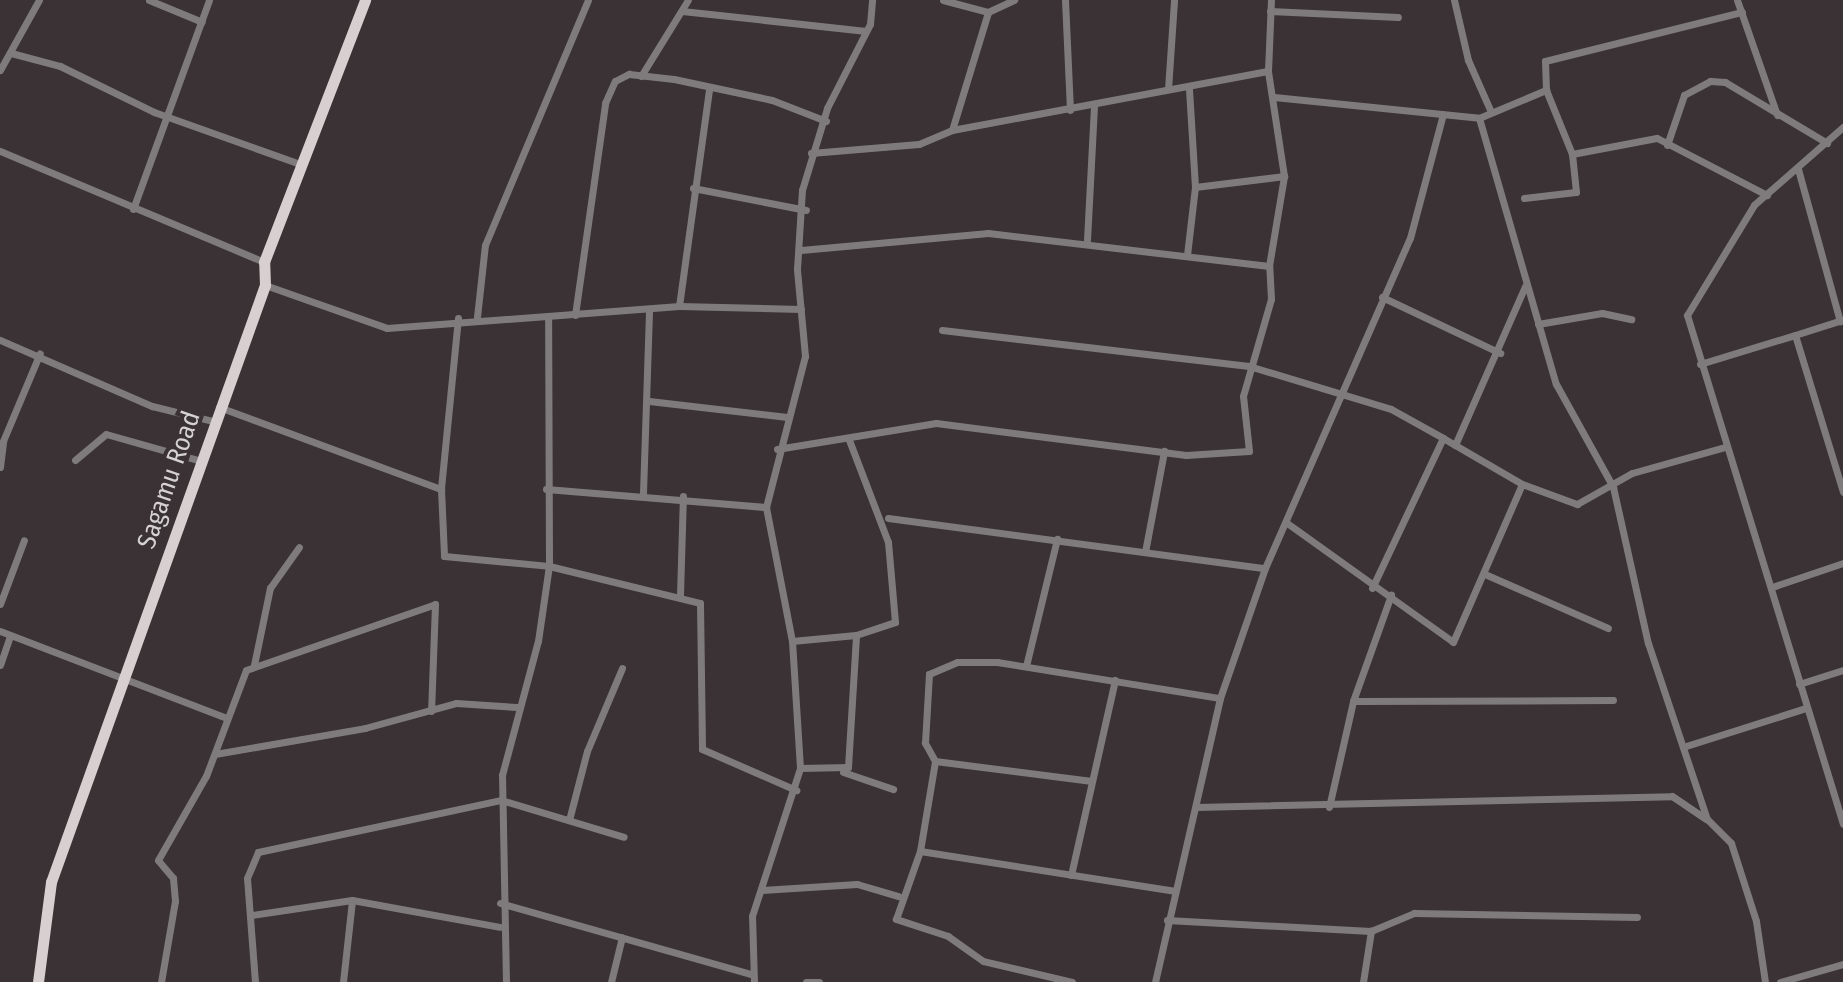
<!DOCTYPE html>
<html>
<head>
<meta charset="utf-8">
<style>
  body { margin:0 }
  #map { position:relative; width:1843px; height:982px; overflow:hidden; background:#3a3234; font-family:"Fira Sans Condensed",sans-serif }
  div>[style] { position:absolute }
  .minor>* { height:7px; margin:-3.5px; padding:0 3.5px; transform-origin:3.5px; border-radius:3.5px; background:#7f7b7c }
  .trunk>* { height:11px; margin:-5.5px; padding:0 5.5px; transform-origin:5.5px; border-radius:5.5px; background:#d8cfd1 }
  span { translate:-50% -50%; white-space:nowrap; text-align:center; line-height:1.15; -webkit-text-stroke:8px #3a3234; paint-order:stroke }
  .street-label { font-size:26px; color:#d6d1d2 }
</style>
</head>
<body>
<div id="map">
  <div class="minor">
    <div style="left:149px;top:0;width:57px;rotate:22.5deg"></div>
    <div style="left:943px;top:0;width:47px;rotate:14.9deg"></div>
    <div style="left:1065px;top:0;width:110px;rotate:87.4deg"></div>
    <div style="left:1454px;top:0;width:62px;rotate:76.9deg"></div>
    <div style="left:1468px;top:60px;width:57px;rotate:66.1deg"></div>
    <div style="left:1737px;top:0;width:122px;rotate:70.8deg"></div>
    <div style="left:682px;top:11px;width:185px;rotate:6.2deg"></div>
    <div style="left:1270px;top:11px;width:128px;rotate:2.7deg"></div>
    <div style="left:11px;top:53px;width:51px;rotate:14.9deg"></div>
    <div style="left:60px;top:66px;width:105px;rotate:26.1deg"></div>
    <div style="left:154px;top:112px;width:155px;rotate:19.6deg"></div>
    <div style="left:0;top:70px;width:80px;rotate:-60.9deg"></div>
    <div style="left:641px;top:76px;width:89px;rotate:-58.3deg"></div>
    <div style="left:1168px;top:89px;width:89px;rotate:-86.1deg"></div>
    <div style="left:1274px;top:97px;width:206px;rotate:5.8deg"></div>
    <div style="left:1479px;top:118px;width:73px;rotate:-22.7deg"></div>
    <div style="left:1479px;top:118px;width:277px;rotate:73.9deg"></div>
    <div style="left:1556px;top:384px;width:118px;rotate:61deg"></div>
    <div style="left:1613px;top:487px;width:160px;rotate:77.4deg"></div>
    <div style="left:1648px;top:643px;width:186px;rotate:71.5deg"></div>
    <div style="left:1707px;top:819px;width:34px;rotate:45deg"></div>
    <div style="left:1731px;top:843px;width:82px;rotate:72.2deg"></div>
    <div style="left:1756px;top:921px;width:62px;rotate:81.6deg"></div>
    <div style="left:1843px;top:127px;width:118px;rotate:138.8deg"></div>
    <div style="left:1754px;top:205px;width:129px;rotate:121.3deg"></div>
    <div style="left:1687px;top:315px;width:532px;rotate:72.96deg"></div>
    <div style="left:952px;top:130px;width:123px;rotate:-73deg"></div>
    <div style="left:988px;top:12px;width:29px;rotate:-25deg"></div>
    <div style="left:1667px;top:145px;width:53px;rotate:-71.2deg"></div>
    <div style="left:1684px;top:95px;width:30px;rotate:-28deg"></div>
    <div style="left:1710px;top:81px;width:15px;rotate:4deg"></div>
    <div style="left:1725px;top:82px;width:119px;rotate:30.9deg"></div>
    <div style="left:0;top:151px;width:286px;rotate:22.8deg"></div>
    <div style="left:811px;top:153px;width:108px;rotate:-4.8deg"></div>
    <div style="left:919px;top:144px;width:36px;rotate:-23deg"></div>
    <div style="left:952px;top:130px;width:321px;rotate:-10.6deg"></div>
    <div style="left:1572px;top:154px;width:69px;rotate:-112.1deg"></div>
    <div style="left:1546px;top:90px;width:29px;rotate:-92deg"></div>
    <div style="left:1545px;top:61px;width:203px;rotate:-14deg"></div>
    <div style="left:1798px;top:169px;width:158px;rotate:74.6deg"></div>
    <div style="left:1195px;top:187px;width:90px;rotate:-7deg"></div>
    <div style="left:693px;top:188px;width:115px;rotate:11deg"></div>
    <div style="left:1524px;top:198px;width:52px;rotate:-6.6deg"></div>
    <div style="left:1576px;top:192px;width:38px;rotate:-96deg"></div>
    <div style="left:1572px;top:154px;width:86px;rotate:-10.7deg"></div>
    <div style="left:1657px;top:138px;width:124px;rotate:27.4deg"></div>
    <div style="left:133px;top:209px;width:222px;rotate:-70deg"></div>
    <div style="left:1087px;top:240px;width:134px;rotate:-87deg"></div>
    <div style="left:801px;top:250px;width:188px;rotate:-5.2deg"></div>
    <div style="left:988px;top:233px;width:283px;rotate:6.7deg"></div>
    <div style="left:1187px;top:255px;width:68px;rotate:-83.3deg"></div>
    <div style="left:1195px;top:187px;width:98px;rotate:-93.5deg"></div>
    <div style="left:265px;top:285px;width:129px;rotate:19.4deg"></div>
    <div style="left:387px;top:328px;width:293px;rotate:-4.3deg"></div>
    <div style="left:679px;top:306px;width:122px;rotate:1.4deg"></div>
    <div style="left:1382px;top:297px;width:131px;rotate:25.4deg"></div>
    <div style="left:679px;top:306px;width:218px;rotate:-82.1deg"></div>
    <div style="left:575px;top:315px;width:214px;rotate:-81.9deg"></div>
    <div style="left:605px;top:103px;width:24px;rotate:-66deg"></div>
    <div style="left:615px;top:81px;width:16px;rotate:-27deg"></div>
    <div style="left:629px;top:74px;width:45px;rotate:6.3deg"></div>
    <div style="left:674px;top:79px;width:100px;rotate:12.1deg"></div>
    <div style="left:772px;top:100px;width:58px;rotate:21.3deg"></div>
    <div style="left:477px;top:317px;width:72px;rotate:-83.7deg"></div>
    <div style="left:485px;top:245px;width:266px;rotate:-67.2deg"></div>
    <div style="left:458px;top:318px;width:172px;rotate:95.7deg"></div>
    <div style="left:441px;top:489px;width:67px;rotate:87.4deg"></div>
    <div style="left:444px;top:556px;width:105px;rotate:5.4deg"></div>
    <div style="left:549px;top:566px;width:155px;rotate:13.8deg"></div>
    <div style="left:700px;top:603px;width:146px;rotate:89.2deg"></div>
    <div style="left:702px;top:749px;width:103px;rotate:23.6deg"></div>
    <div style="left:1538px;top:324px;width:65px;rotate:-9.8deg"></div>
    <div style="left:1602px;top:313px;width:30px;rotate:12deg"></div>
    <div style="left:942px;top:330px;width:309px;rotate:6.7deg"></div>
    <div style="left:1249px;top:366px;width:148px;rotate:16.8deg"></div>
    <div style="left:1391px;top:409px;width:60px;rotate:29.1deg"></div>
    <div style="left:1795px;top:335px;width:49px;rotate:-17.7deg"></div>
    <div style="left:0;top:340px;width:166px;rotate:23.5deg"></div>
    <div style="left:152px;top:406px;width:63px;rotate:13.8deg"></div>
    <div style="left:1700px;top:364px;width:99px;rotate:-17deg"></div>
    <div style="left:1795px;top:335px;width:164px;rotate:73deg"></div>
    <div style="left:649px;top:401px;width:139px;rotate:6.6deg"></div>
    <div style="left:219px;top:407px;width:237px;rotate:20.3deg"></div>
    <div style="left:1455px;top:445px;width:174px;rotate:-66.2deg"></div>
    <div style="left:777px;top:449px;width:161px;rotate:-9.3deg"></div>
    <div style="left:936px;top:423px;width:252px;rotate:7.3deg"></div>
    <div style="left:1186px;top:455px;width:63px;rotate:-3.6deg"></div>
    <div style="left:1249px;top:451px;width:55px;rotate:-96.2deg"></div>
    <div style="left:1243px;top:396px;width:101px;rotate:-73.9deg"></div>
    <div style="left:1271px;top:299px;width:33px;rotate:-93deg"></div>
    <div style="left:1269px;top:266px;width:91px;rotate:-80.5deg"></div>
    <div style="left:1284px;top:176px;width:106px;rotate:-98.7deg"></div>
    <div style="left:1268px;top:71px;width:71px;rotate:-87.6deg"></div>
    <div style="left:75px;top:460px;width:40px;rotate:-40deg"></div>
    <div style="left:106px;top:434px;width:96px;rotate:15.8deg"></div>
    <div style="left:0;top:467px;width:26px;rotate:-83deg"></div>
    <div style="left:3px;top:441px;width:95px;rotate:-67.2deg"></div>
    <div style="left:546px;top:489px;width:221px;rotate:4.7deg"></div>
    <div style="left:643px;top:493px;width:182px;rotate:-88.1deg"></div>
    <div style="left:888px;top:518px;width:380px;rotate:7.6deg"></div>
    <div style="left:1287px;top:523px;width:204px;rotate:35.6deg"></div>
    <div style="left:1453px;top:642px;width:172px;rotate:-66.4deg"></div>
    <div style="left:1522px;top:484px;width:59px;rotate:20deg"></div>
    <div style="left:1577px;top:504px;width:63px;rotate:-29.4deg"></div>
    <div style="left:1632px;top:473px;width:97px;rotate:-15.6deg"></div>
    <div style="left:1145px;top:552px;width:103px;rotate:-79.3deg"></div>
    <div style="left:1487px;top:575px;width:132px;rotate:23.7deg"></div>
    <div style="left:1772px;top:587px;width:75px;rotate:-18.7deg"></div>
    <div style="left:1372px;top:588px;width:166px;rotate:-64.7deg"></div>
    <div style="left:1443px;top:438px;width:91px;rotate:30.2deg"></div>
    <div style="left:680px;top:595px;width:99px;rotate:-88.3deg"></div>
    <div style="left:0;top:604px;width:68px;rotate:-69.4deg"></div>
    <div style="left:0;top:631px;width:240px;rotate:21deg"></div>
    <div style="left:792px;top:641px;width:64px;rotate:-5.4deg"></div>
    <div style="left:856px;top:635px;width:41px;rotate:-18.4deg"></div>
    <div style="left:895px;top:622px;width:80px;rotate:-95deg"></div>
    <div style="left:888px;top:542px;width:109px;rotate:-110.9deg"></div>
    <div style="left:0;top:665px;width:31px;rotate:-71deg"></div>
    <div style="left:254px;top:665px;width:79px;rotate:-78.3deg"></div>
    <div style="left:270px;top:588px;width:50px;rotate:-54.7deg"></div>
    <div style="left:1026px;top:666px;width:131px;rotate:-76.3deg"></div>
    <div style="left:1799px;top:684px;width:46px;rotate:-17.7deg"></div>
    <div style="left:1353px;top:701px;width:113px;rotate:-70.3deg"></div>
    <div style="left:1686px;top:746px;width:126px;rotate:-17.6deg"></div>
    <div style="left:215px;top:754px;width:152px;rotate:-9.8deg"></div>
    <div style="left:365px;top:728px;width:94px;rotate:-15.4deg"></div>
    <div style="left:456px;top:703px;width:61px;rotate:3.8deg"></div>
    <div style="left:935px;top:761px;width:158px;rotate:7.3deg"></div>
    <div style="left:800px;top:768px;width:48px;rotate:-1.2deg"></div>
    <div style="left:848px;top:767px;width:132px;rotate:-86.5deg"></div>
    <div style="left:843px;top:772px;width:53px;rotate:18.8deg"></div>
    <div style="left:1196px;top:807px;width:476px;rotate:-1.3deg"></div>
    <div style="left:1672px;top:796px;width:41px;rotate:34.1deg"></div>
    <div style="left:1329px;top:807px;width:109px;rotate:-77.2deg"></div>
    <div style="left:1353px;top:701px;width:260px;rotate:-0.2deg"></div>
    <div style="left:569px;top:820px;width:71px;rotate:-75.4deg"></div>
    <div style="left:587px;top:751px;width:90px;rotate:-67.1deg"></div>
    <div style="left:920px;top:851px;width:257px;rotate:8.9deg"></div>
    <div style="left:1071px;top:875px;width:200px;rotate:-77.3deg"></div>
    <div style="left:762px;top:890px;width:95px;rotate:-3.6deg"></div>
    <div style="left:857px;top:884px;width:43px;rotate:16.3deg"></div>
    <div style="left:500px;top:903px;width:261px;rotate:15.8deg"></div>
    <div style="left:252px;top:915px;width:101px;rotate:-8.5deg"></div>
    <div style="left:352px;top:900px;width:150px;rotate:10.3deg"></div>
    <div style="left:1167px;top:920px;width:204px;rotate:3.1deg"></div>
    <div style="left:161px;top:982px;width:82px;rotate:-80.2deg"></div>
    <div style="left:175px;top:901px;width:23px;rotate:-95deg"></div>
    <div style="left:173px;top:878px;width:23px;rotate:-130deg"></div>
    <div style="left:158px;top:860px;width:97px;rotate:-60.3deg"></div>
    <div style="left:206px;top:776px;width:113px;rotate:-69.3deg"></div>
    <div style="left:246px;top:670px;width:200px;rotate:-19.2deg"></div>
    <div style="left:435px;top:604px;width:107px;rotate:92.1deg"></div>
    <div style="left:255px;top:982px;width:104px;rotate:-94.4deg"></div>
    <div style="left:247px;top:878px;width:28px;rotate:-67deg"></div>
    <div style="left:258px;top:852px;width:249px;rotate:-12.1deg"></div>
    <div style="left:501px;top:800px;width:128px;rotate:16.7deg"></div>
    <div style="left:343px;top:982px;width:82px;rotate:-83.7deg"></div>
    <div style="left:506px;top:982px;width:207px;rotate:-91.1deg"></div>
    <div style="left:502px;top:775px;width:139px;rotate:-75deg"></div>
    <div style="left:538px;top:641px;width:76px;rotate:-81.7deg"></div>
    <div style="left:549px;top:566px;width:249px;rotate:-90.2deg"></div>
    <div style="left:611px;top:982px;width:46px;rotate:-76.3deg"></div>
    <div style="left:754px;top:982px;width:66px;rotate:-91.7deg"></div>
    <div style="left:752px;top:916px;width:156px;rotate:-72deg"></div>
    <div style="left:800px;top:768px;width:127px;rotate:-93.6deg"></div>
    <div style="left:792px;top:641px;width:136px;rotate:-101deg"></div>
    <div style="left:766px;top:507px;width:156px;rotate:-75.5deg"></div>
    <div style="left:805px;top:356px;width:87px;rotate:-95.3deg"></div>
    <div style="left:797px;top:269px;width:79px;rotate:-86.4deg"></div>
    <div style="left:802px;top:190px;width:86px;rotate:-73deg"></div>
    <div style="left:827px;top:108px;width:94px;rotate:-62.9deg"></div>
    <div style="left:870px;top:24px;width:24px;rotate:-85deg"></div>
    <div style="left:806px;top:982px;width:13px"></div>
    <div style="left:1072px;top:982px;width:91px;rotate:-166.7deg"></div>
    <div style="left:983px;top:961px;width:43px;rotate:-144.5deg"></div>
    <div style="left:948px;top:936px;width:55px;rotate:-161.9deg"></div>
    <div style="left:896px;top:919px;width:72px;rotate:-70.6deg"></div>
    <div style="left:920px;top:851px;width:91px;rotate:-80.5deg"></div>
    <div style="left:935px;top:761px;width:21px;rotate:-119deg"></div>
    <div style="left:925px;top:743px;width:69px;rotate:-86.7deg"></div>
    <div style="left:929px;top:674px;width:30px;rotate:-23deg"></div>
    <div style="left:957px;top:662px;width:40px"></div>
    <div style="left:997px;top:662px;width:226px;rotate:9.2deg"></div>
    <div style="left:1155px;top:982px;width:291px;rotate:-77.1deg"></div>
    <div style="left:1220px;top:698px;width:138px;rotate:-70.9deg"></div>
    <div style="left:1265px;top:568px;width:360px;rotate:-66.3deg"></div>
    <div style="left:1410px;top:238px;width:128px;rotate:-75.1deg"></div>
    <div style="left:1363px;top:982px;width:52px;rotate:-81.1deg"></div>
    <div style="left:1371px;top:931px;width:47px;rotate:-22.7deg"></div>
    <div style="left:1414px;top:913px;width:223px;rotate:1deg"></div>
    <div style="left:1780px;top:982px;width:66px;rotate:-15.9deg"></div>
  </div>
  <div class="trunk">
    <div style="left:38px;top:982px;width:101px;rotate:-82.6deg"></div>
    <div style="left:51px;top:882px;width:634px;rotate:-70.28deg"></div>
    <div style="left:265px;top:285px;width:23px;rotate:-92deg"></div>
    <div style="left:264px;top:262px;width:281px;rotate:-68.9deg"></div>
  </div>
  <div class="street-label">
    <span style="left:169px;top:480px;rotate:-71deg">Sagamu Road</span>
  </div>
</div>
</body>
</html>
